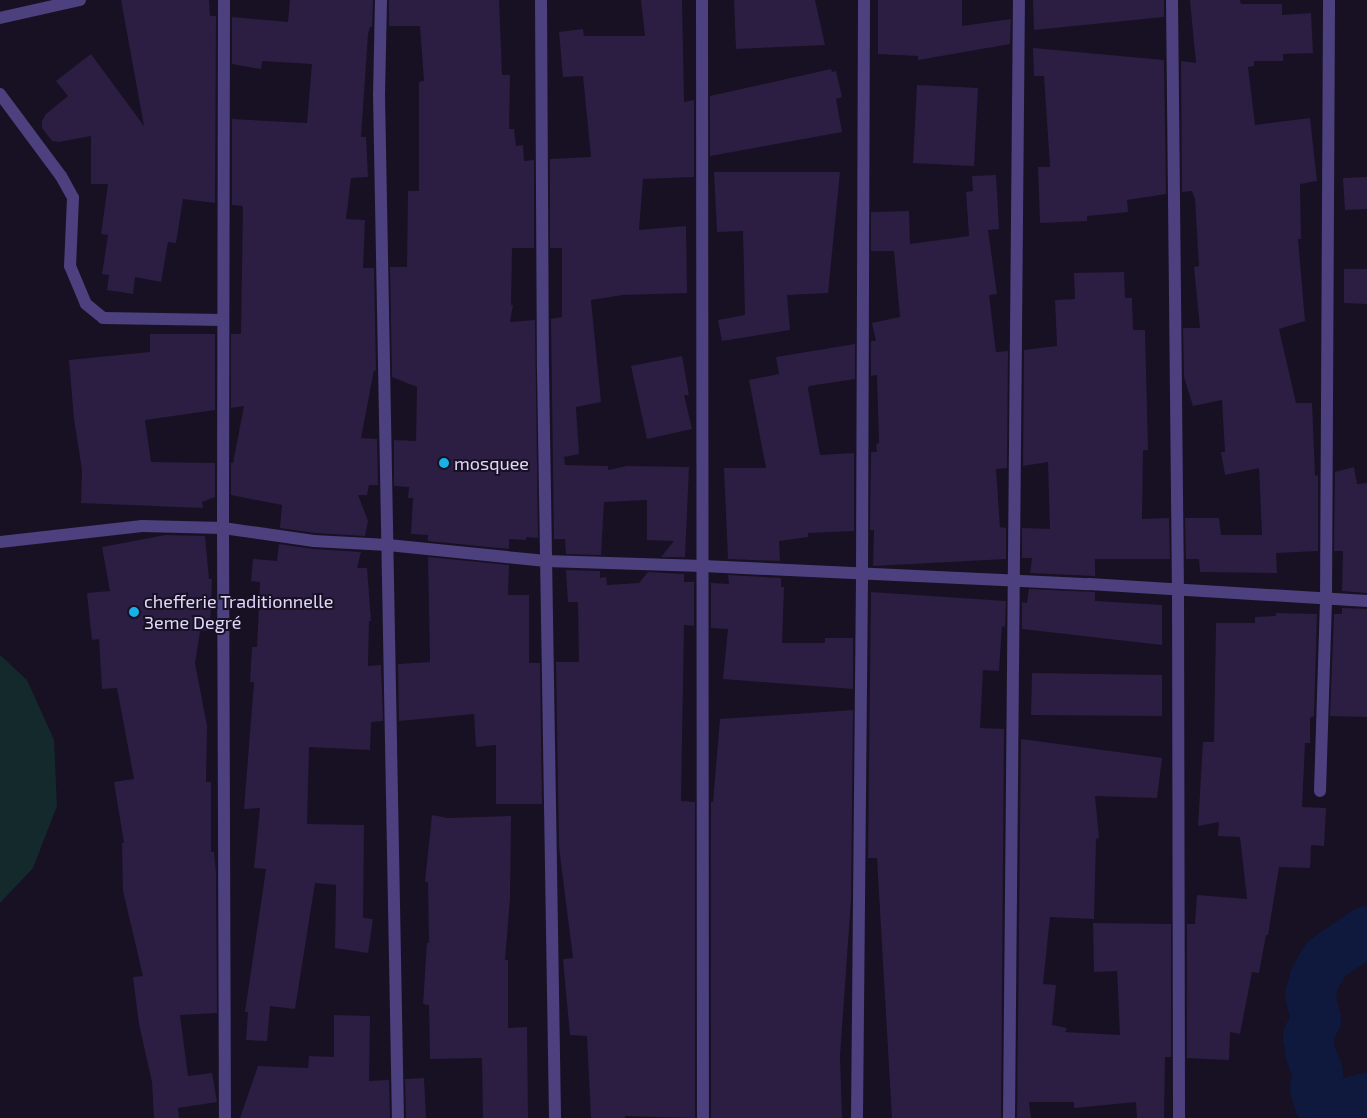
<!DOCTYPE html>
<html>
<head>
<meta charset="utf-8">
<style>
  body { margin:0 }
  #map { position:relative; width:1367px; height:1118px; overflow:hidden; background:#171123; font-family:"Exo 2",sans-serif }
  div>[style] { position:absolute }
  .green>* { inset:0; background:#14292c }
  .river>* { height:50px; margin:-25px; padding:0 25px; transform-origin:25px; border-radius:25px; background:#0f193e }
  .building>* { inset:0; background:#2b1e42 }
  .minor>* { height:12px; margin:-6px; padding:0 6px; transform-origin:6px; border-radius:6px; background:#4c407e }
  .dots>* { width:14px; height:14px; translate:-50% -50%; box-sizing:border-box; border:2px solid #171123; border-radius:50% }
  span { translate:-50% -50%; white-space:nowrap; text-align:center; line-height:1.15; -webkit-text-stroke:4px #171123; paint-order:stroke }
  .poi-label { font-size:18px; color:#e0d7fb }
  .left { translate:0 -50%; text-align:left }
</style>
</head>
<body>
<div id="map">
  <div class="green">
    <div style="clip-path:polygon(0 655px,27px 680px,54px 740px,57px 806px,33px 868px,0 903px)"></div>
  </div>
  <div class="river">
    <div style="left:1367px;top:931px;width:50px;rotate:145.7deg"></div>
    <div style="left:1326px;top:959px;width:22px;rotate:120deg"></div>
    <div style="left:1315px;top:978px;width:18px;rotate:106deg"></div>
    <div style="left:1310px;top:995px;width:25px;rotate:76deg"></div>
    <div style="left:1316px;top:1019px;width:20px;rotate:114deg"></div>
    <div style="left:1308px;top:1037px;width:15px;rotate:82deg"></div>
    <div style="left:1310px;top:1052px;width:22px;rotate:69deg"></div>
    <div style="left:1318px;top:1073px;width:14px;rotate:102deg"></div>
    <div style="left:1315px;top:1087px;width:16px;rotate:75deg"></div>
    <div style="left:1319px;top:1102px;width:5px;rotate:37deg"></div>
    <div style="left:1323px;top:1105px;width:10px;rotate:11deg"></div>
    <div style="left:1333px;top:1107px;width:35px;rotate:-15deg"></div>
  </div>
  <div class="building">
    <div style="clip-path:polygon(121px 0,209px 0,210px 16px,216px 16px,215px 203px,183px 199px,176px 243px,168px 242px,161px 282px,135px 277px,133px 294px,107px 290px,109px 275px,102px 274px,108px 235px,101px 234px,108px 184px,91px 184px,91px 136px,59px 142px,52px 141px,42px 128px,42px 121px,46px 114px,68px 96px,56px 81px,91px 54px,144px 126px)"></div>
    <div style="clip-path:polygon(290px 0,373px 0,372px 27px,370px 27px,368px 34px,361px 137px,366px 137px,368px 177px,351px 178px,346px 219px,365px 220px,363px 268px,374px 268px,376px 371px,374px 370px,361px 438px,377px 439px,378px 485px,369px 485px,367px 495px,358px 495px,368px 521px,365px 536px,315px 533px,280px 528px,282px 505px,231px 495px,231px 463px,233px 463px,244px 406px,231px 408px,231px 334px,241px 334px,243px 206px,232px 205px,232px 119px,307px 123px,312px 64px,262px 61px,261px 69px,232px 64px,232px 17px,288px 22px)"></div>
    <div style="clip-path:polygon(389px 0,499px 0,502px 75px,510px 75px,509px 129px,514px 129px,516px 146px,523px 145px,524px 161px,534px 160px,534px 248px,512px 248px,511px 305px,513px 305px,510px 322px,535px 320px,538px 538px,526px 537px,526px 540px,509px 539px,509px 549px,428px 541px,428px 535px,411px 534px,413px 498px,408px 498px,409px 487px,394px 486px,394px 440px,416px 441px,417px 387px,392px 377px,390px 267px,407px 267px,408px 191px,419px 191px,419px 82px,424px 81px,420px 26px,389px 26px)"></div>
    <div style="clip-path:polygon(641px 0,682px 0,684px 102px,694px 100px,694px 177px,643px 179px,639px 230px,686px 226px,687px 293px,623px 295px,591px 300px,601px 402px,576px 407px,579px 454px,564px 457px,565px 465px,608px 466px,608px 470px,627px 466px,689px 467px,685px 557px,661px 557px,674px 541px,647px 540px,647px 500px,604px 502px,601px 555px,566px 554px,565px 539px,554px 539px,551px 319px,562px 317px,562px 248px,550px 248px,550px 159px,591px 157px,583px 76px,563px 77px,559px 32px,583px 29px,584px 36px,645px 36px)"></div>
    <div style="clip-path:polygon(734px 0,815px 0,825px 45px,736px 49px)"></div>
    <div style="clip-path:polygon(878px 0,962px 0,962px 26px,1011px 19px,1010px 44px,918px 60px,918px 56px,878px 54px)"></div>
    <div style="clip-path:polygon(1033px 0,1164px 0,1164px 17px,1034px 30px)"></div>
    <div style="clip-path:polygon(1190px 0,1240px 0,1241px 4px,1282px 4px,1282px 15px,1311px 13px,1313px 53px,1283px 54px,1283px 61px,1254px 61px,1254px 66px,1248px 67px,1255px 125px,1310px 118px,1317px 181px,1300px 184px,1301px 239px,1298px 239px,1305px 321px,1279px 329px,1296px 403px,1312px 403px,1315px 476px,1318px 475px,1318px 551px,1276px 553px,1277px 573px,1200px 572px,1199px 559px,1186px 559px,1185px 518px,1219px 518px,1221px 535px,1262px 535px,1259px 468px,1225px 475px,1221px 452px,1225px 452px,1222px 400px,1193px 406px,1184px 377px,1183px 328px,1200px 328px,1194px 267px,1199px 266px,1195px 199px,1192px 191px,1182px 192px,1181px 61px,1196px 63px)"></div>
    <div style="clip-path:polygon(1033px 48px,1164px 60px,1166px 194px,1127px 200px,1128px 212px,1087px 216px,1087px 221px,1040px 223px,1038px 167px,1050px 167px,1044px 76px,1034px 76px)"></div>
    <div style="clip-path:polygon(831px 69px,832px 72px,836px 71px,842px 97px,836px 99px,842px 132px,710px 156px,710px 96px)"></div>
    <div style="clip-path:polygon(917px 85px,978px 88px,974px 166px,913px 163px)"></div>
    <div style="clip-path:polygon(714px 172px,840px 172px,828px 293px,787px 295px,790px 330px,722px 341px,718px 320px,745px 315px,743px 231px,717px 232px)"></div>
    <div style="clip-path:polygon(996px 175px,999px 229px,988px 230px,997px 294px,989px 295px,996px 352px,1008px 351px,1007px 468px,996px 469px,1000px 527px,1006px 528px,1006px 559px,873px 566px,874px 530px,870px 530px,871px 452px,877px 452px,876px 444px,879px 443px,877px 375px,871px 376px,871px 341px,876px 341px,872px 323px,900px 317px,894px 251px,871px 251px,871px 212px,909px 211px,910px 244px,969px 236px,966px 192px,973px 191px,972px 176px)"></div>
    <div style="clip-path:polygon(1367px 177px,1367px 209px,1345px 210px,1343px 178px)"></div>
    <div style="clip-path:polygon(1344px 269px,1367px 269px,1367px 304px,1344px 303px)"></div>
    <div style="clip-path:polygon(1124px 272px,1125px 298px,1132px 298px,1133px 330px,1145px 330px,1148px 450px,1143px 450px,1142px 519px,1169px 518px,1170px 559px,1095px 559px,1095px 576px,1030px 573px,1032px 558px,1022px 558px,1022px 528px,1050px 529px,1048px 462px,1023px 466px,1024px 350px,1057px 346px,1055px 300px,1075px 299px,1074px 273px)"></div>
    <div style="clip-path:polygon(150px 334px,215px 334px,215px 410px,145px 420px,151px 462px,215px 463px,215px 497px,202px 502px,203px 508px,81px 503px,82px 470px,74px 419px,69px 360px,150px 352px)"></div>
    <div style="clip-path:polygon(855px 344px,855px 379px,809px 386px,808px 389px,820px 455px,854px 453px,854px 531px,808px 533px,808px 537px,779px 541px,780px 561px,728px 559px,724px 468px,766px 468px,749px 380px,779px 374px,776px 357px)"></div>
    <div style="clip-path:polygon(682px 356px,689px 395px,684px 395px,692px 429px,647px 439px,631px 366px)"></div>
    <div style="clip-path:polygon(1354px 467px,1357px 484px,1367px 483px,1367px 593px,1342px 591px,1343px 551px,1334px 551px,1335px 472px)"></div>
    <div style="clip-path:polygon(165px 535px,205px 536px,209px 579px,212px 579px,210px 630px,200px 631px,195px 663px,207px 726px,206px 782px,211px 782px,211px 852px,214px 852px,216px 872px,217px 1013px,180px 1015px,188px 1076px,212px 1073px,217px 1102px,178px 1108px,179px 1118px,154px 1118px,152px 1082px,139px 1024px,133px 977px,143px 976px,123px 891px,122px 843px,124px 843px,114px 782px,134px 779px,117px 688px,102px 689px,99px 639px,92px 640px,87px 593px,110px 591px,102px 547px)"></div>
    <div style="clip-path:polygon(279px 544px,313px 549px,361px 552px,357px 568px,367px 568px,371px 621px,369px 621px,368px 666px,381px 665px,383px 721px,371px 722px,370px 750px,309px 747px,307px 824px,364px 825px,363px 918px,373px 919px,368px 953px,335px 948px,336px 885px,315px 883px,295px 1009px,270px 1006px,267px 1041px,246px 1040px,248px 1012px,245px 1012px,266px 869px,254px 868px,260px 808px,244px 809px,254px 682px,250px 682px,252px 647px,257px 647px,260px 582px,251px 581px,253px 559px,277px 561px)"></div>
    <div style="clip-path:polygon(428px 557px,509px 565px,508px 595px,529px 595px,529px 663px,540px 663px,542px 804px,496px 804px,496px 745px,476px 747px,474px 714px,399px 721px,398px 664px,430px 662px)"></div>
    <div style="clip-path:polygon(566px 570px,600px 571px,600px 578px,606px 577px,607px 585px,639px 583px,648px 572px,684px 574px,684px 582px,694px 582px,694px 626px,684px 625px,681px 801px,695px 802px,695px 1118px,625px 1116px,625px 1118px,591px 1118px,587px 1036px,570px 1035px,563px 959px,573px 958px,559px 847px,556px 662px,579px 662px,578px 602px,568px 602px)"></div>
    <div style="clip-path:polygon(728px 575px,781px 578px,781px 587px,784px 587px,782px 643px,825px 643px,825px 638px,853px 638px,853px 689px,723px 679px,728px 629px,711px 628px,711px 583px,729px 584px)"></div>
    <div style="clip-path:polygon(1029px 589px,1095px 592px,1095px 601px,1162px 605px,1162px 645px,1022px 629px,1022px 602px,1027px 603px)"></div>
    <div style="clip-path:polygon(871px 592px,1006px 601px,1005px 627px,1002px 626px,999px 671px,983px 670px,980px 728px,1004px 729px,1001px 1118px,892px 1118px,877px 858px,868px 858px)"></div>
    <div style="clip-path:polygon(1342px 608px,1367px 609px,1367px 717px,1330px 716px,1334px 614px,1342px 614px)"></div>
    <div style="clip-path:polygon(1276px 613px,1317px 614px,1314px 716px,1310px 718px,1310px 743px,1305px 743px,1302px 807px,1326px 808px,1324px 846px,1311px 845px,1310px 868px,1279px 867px,1268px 935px,1266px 935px,1259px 973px,1252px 972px,1240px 1034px,1230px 1032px,1229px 1060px,1187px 1058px,1187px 924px,1195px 924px,1197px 895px,1247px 899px,1240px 837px,1218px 836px,1219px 822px,1198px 826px,1203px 742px,1214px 742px,1216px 623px,1255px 623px,1255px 617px,1276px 616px)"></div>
    <div style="clip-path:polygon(1032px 673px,1162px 675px,1162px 716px,1031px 715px)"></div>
    <div style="clip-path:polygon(853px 710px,851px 900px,840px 1056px,842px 1118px,711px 1118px,711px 802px,713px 802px,720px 719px)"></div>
    <div style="clip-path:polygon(1021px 739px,1162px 758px,1157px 798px,1095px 796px,1099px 838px,1096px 839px,1094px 919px,1050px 917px,1043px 984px,1056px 985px,1052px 1025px,1067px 1028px,1065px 1032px,1120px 1035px,1117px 971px,1094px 972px,1093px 923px,1171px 924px,1171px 1057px,1165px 1057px,1164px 1118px,1137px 1118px,1136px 1102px,1074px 1108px,1074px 1102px,1029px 1102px,1031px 1118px,1017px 1118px)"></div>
    <div style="clip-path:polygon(432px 815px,448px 818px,511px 816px,510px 898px,505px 960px,508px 960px,508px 1028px,527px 1027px,528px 1118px,483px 1118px,482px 1058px,430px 1059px,429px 1005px,423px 1004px,427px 943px,429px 943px,428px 882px,425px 882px)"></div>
    <div style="clip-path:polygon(334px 1015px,370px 1016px,369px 1081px,389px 1080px,390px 1118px,240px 1118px,258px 1066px,308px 1068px,309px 1056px,334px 1057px)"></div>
    <div style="clip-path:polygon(424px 1078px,426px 1118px,406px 1118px,405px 1079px)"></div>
  </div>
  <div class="minor">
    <div style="left:224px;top:0;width:528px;rotate:90.11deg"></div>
    <div style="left:223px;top:528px;width:590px;rotate:89.81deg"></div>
    <div style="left:381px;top:0;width:94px;rotate:91.2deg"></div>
    <div style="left:379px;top:94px;width:1024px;rotate:88.94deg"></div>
    <div style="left:541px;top:0;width:369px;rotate:89.7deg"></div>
    <div style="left:543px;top:369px;width:749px;rotate:89.08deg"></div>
    <div style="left:702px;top:0;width:1118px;rotate:89.95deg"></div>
    <div style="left:1172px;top:0;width:589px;rotate:89.42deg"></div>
    <div style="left:1178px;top:589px;width:529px;rotate:89.89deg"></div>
    <div style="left:0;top:18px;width:82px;rotate:-12.7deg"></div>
    <div style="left:0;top:94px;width:102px;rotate:53.4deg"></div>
    <div style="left:61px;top:176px;width:25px;rotate:61deg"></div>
    <div style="left:73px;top:198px;width:68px;rotate:92.5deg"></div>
    <div style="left:70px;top:266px;width:41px;rotate:67.2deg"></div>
    <div style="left:86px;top:304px;width:22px;rotate:39deg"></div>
    <div style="left:103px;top:318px;width:120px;rotate:1deg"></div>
    <div style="left:0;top:542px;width:143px;rotate:-6.4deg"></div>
    <div style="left:142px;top:526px;width:81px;rotate:1.4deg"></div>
    <div style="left:223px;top:528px;width:92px;rotate:8.1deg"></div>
    <div style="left:314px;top:541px;width:74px;rotate:3.1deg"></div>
    <div style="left:388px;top:545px;width:159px;rotate:5.8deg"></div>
    <div style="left:546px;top:561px;width:157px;rotate:1.8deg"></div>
    <div style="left:703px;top:566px;width:386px;rotate:2.7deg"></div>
    <div style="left:1089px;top:584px;width:279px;rotate:3.5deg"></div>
    <div style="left:1320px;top:791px;width:192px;rotate:-88.2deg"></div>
    <div style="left:1326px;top:599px;width:599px;rotate:-89.71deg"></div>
    <div style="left:857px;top:1118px;width:545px;rotate:-89.47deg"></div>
    <div style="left:862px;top:573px;width:573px;rotate:-89.8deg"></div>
    <div style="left:1009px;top:1118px;width:1118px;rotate:-89.49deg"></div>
  </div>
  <div class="dots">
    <div style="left:444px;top:463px;background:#16b2e7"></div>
    <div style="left:134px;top:612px;background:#16b2e7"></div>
  </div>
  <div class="poi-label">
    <span class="left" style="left:454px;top:463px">mosquee</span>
    <span class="left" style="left:144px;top:612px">chefferie Traditionnelle<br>3eme Degré</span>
  </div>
</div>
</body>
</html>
